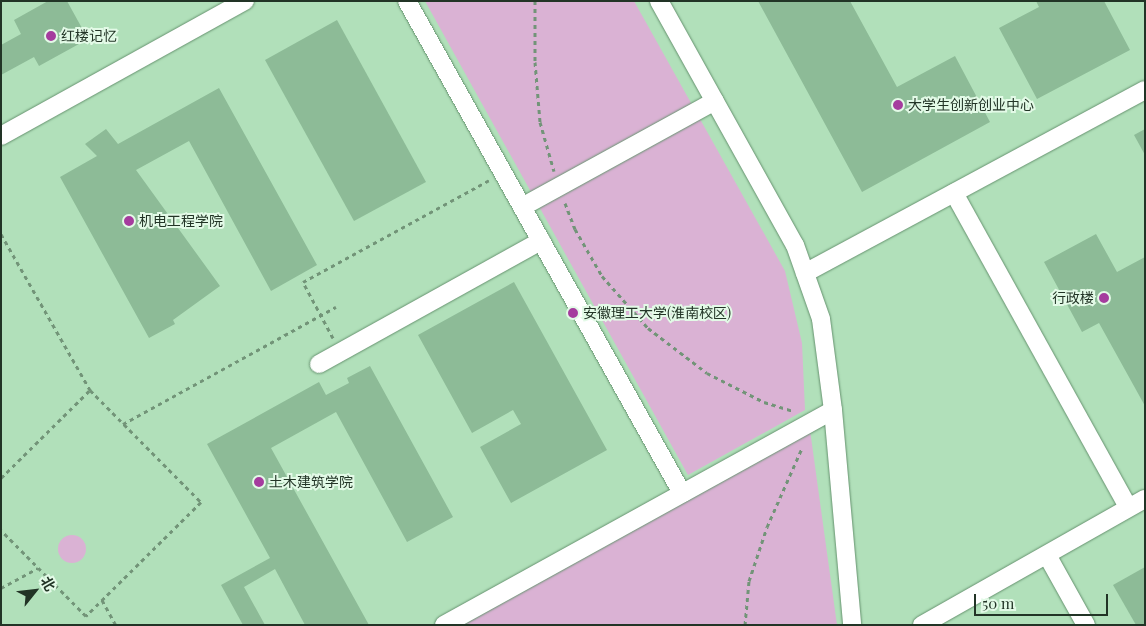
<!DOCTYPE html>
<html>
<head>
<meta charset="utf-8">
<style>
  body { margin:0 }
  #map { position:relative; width:1146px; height:626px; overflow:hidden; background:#b1e0ba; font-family:"Playfair Display","Noto Sans SC",serif }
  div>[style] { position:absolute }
  .green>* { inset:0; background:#dab2d4 }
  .round { border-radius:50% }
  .building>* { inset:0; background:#8dbb97 }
  .path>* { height:3px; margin-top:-1.5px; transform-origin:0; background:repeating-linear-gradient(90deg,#729478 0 4px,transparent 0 8px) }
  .roads { filter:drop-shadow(0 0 1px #66926f) drop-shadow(0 0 1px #66926f) }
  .minor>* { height:18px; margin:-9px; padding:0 9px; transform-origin:9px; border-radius:9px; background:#fff }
  .dots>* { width:14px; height:14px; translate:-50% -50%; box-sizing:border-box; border:2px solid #e3fae7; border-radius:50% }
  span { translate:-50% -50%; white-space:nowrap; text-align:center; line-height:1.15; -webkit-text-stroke:4px #e3fae7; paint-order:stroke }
  .poi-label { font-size:14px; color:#223426 }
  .left { translate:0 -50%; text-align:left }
  .right { translate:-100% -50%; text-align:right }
  .frame { position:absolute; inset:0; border:2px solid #223426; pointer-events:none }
  .north { position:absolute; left:10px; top:566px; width:50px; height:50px; -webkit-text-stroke:4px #e3fae7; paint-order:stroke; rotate:61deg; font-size:14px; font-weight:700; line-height:20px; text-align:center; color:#223426 }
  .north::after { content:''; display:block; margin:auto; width:18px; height:22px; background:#223426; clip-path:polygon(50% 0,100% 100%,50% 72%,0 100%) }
  .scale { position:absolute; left:974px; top:594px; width:134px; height:22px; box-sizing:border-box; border:2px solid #223426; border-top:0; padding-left:6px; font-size:15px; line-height:18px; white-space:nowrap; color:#223426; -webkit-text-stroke:4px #e3fae7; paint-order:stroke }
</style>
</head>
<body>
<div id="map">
  <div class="green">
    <div style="clip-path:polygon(425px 1px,634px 1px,785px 271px,802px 343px,805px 410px,688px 475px)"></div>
    <div style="clip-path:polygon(810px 430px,837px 625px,463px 625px)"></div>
    <div class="round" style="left:58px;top:535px;width:28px;height:28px"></div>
  </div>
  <div class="building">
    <div style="clip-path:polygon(48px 1px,67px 1px,88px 39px,39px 66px,34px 57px,1px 75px,1px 45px,21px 34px,14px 20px)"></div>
    <div style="clip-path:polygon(758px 1px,850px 1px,897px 87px,955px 56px,990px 122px,862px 192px)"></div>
    <div style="clip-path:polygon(1036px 1px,1104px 1px,1130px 50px,1037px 99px,999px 28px,1039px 7px)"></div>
    <div style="clip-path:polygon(337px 20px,426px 182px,354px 221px,265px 60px)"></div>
    <div style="clip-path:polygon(219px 88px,317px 265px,271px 291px,189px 141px,136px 170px,220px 286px,173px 320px,175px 324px,149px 338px,60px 177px,97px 156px,85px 144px,106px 129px,118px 144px)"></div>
    <div style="clip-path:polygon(1145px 129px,1145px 155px,1134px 135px)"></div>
    <div style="clip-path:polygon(1096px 234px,1117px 272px,1145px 257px,1145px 406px,1099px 323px,1082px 332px,1044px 262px)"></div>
    <div style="clip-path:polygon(514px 282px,607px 450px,511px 503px,480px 447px,521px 424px,513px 410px,472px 433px,418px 335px)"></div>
    <div style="clip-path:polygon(370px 366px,453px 517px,407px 542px,336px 412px,271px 448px,369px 625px,305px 625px,275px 569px,244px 587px,265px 625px,243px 625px,221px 585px,270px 558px,207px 444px,319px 382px,326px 395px,349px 383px,347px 378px)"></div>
    <div style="clip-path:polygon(1145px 567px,1145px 625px,1136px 625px,1113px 585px)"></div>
  </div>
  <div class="path">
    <div style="left:535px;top:1px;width:61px;rotate:90deg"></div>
    <div style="left:535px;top:62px;width:60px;rotate:85.2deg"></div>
    <div style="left:540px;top:122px;width:51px;rotate:74.1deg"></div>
    <div style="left:565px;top:203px;width:28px;rotate:69deg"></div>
    <div style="left:575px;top:229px;width:54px;rotate:60.1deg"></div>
    <div style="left:602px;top:276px;width:69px;rotate:48.5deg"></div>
    <div style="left:648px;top:328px;width:74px;rotate:37.3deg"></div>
    <div style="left:707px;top:373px;width:64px;rotate:27deg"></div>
    <div style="left:764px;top:402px;width:31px;rotate:17deg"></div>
    <div style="left:1px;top:234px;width:180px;rotate:60.3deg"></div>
    <div style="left:90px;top:390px;width:158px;rotate:45.3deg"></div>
    <div style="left:201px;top:502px;width:162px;rotate:135.3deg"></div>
    <div style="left:86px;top:616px;width:121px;rotate:-134.7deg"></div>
    <div style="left:333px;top:338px;width:64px;rotate:-118.2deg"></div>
    <div style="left:303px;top:282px;width:212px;rotate:-28.7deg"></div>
    <div style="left:123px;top:424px;width:243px;rotate:-28.8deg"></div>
    <div style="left:1px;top:478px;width:125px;rotate:-44.7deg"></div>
    <div style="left:1px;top:588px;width:42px;rotate:-28.4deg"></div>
    <div style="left:102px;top:600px;width:29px;rotate:61deg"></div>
    <div style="left:745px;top:625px;width:44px;rotate:-84.8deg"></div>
    <div style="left:749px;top:581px;width:57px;rotate:-71.6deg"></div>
    <div style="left:767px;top:527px;width:86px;rotate:-66.1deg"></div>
  </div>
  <div class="roads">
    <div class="minor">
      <div style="left:407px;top:1px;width:564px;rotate:60.8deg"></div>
      <div style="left:659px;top:1px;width:279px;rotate:60.9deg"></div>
      <div style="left:795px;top:245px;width:78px;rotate:70.6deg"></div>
      <div style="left:821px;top:319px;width:92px;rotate:82.5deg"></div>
      <div style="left:833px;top:410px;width:216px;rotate:84.9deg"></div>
      <div style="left:1px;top:136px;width:279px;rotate:-29deg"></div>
      <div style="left:954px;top:193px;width:359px;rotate:61deg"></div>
      <div style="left:522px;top:207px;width:220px;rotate:-28.8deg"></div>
      <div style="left:805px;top:273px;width:386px;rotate:-28.3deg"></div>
      <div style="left:319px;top:364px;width:254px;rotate:-29deg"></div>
      <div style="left:1047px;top:555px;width:80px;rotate:60.9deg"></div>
      <div style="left:444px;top:625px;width:444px;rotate:-28.9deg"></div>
      <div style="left:922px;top:625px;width:256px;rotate:-29.5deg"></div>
    </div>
  </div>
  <div class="dots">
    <div style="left:51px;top:36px;background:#a53c9e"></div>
    <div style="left:898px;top:105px;background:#a53c9e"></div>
    <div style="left:129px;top:221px;background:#a53c9e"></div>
    <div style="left:1104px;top:298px;background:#a53c9e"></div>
    <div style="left:573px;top:313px;background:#a53c9e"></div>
    <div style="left:259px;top:482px;background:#a53c9e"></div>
  </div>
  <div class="poi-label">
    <span class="left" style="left:61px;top:36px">红楼记忆</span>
    <span class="left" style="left:908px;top:105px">大学生创新创业中心</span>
    <span class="left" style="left:139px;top:221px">机电工程学院</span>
    <span class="right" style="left:1094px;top:298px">行政楼</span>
    <span class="left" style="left:583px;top:313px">安徽理工大学(淮南校区)</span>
    <span class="left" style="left:269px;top:482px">土木建筑学院</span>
  </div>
  <div class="frame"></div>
  <div class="north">北</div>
  <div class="scale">50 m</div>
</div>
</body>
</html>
